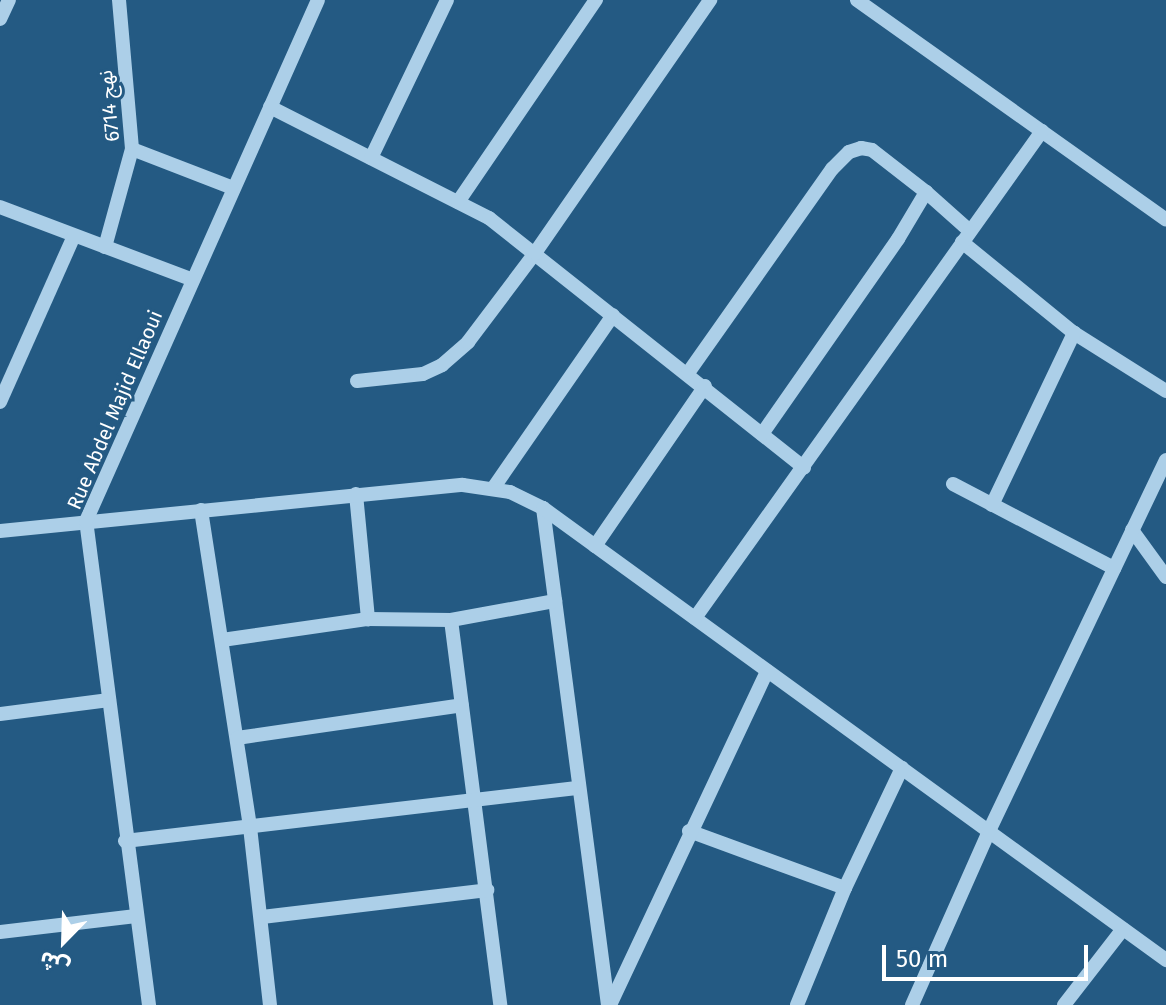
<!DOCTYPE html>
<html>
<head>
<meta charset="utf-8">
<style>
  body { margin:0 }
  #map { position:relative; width:1166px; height:1005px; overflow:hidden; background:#245a83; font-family:"Fira Sans","Noto Sans Arabic",sans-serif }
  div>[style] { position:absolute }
  .minor>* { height:14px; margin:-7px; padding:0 7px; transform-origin:7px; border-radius:7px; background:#accfe8 }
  span { translate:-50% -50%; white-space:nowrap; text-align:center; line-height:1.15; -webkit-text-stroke:6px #245a83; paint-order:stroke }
  .street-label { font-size:20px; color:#fff }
  .north { position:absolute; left:24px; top:901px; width:80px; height:80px; -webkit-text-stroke:6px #245a83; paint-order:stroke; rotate:203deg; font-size:22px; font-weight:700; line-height:32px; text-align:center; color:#fff }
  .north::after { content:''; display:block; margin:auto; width:28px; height:36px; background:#fff; clip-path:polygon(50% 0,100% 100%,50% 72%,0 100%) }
  .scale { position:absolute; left:882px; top:945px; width:206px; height:36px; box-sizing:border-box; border:4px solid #fff; border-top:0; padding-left:10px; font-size:24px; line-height:28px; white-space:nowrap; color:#fff; -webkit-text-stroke:6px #245a83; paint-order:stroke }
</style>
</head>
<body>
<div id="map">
  <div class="minor">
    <div style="left:119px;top:0;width:150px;rotate:85deg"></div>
    <div style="left:132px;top:149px;width:108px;rotate:21.1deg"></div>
    <div style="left:857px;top:0;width:379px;rotate:35.4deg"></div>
    <div style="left:0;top:19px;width:21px;rotate:-65deg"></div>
    <div style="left:270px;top:107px;width:246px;rotate:26.9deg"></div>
    <div style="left:489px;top:218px;width:402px;rotate:38.4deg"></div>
    <div style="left:371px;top:158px;width:175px;rotate:-64.3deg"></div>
    <div style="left:458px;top:202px;width:245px;rotate:-55.7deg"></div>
    <div style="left:0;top:207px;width:206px;rotate:20.7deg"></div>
    <div style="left:962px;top:242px;width:144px;rotate:39.1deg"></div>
    <div style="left:1074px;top:333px;width:109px;rotate:32.2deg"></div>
    <div style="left:105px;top:247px;width:102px;rotate:-74.6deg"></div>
    <div style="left:688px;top:373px;width:250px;rotate:-54.8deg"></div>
    <div style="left:832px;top:169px;width:24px;rotate:-45deg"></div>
    <div style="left:849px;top:152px;width:13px;rotate:-18deg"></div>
    <div style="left:861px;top:148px;width:11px;rotate:10deg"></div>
    <div style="left:872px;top:150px;width:68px;rotate:37.9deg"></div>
    <div style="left:357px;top:381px;width:66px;rotate:-6.1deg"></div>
    <div style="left:423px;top:374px;width:21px;rotate:-25deg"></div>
    <div style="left:442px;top:365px;width:35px;rotate:-41deg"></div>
    <div style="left:468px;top:342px;width:111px;rotate:-53deg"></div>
    <div style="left:535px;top:253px;width:308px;rotate:-55.3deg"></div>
    <div style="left:0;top:402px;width:182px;rotate:-66deg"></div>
    <div style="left:762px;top:434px;width:238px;rotate:-55.1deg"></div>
    <div style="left:898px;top:239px;width:55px;rotate:-59.2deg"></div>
    <div style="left:926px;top:192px;width:59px;rotate:41.6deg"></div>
    <div style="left:953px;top:484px;width:182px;rotate:27.6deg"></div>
    <div style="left:494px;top:487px;width:209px;rotate:-55.3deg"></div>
    <div style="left:356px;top:494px;width:126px;rotate:84.5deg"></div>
    <div style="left:992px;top:505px;width:191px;rotate:-64.5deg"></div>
    <div style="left:543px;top:508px;width:501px;rotate:82.55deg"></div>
    <div style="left:201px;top:510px;width:321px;rotate:81.2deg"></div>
    <div style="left:250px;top:827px;width:179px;rotate:83.6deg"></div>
    <div style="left:1132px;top:530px;width:58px;rotate:54.1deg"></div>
    <div style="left:0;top:531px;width:465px;rotate:-5.7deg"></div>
    <div style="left:463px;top:485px;width:48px;rotate:8.5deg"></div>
    <div style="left:510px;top:492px;width:37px;rotate:26deg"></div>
    <div style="left:543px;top:508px;width:770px;rotate:35.96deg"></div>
    <div style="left:595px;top:546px;width:194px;rotate:-55.5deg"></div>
    <div style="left:695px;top:618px;width:598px;rotate:-54.53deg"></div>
    <div style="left:451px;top:620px;width:388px;rotate:82.7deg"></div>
    <div style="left:222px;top:640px;width:148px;rotate:-8.2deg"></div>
    <div style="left:368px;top:619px;width:83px;rotate:0.7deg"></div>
    <div style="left:451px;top:620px;width:106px;rotate:-10.4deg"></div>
    <div style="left:0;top:714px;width:110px;rotate:-7.3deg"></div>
    <div style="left:237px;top:738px;width:227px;rotate:-8.3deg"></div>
    <div style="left:689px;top:831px;width:166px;rotate:20.1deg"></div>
    <div style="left:125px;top:841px;width:457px;rotate:-6.7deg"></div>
    <div style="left:262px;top:917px;width:227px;rotate:-6.8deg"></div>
    <div style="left:0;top:932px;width:137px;rotate:-6.7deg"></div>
    <div style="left:149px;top:1005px;width:488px;rotate:-97.4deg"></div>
    <div style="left:86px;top:521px;width:570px;rotate:-66deg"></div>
    <div style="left:610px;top:1005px;width:369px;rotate:-64.8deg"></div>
    <div style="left:797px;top:1005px;width:126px;rotate:-67.7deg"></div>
    <div style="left:845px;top:888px;width:133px;rotate:-64.6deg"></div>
    <div style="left:912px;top:1005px;width:190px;rotate:-66.1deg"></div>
    <div style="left:989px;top:831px;width:411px;rotate:-64.5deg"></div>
    <div style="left:1064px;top:1005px;width:96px;rotate:-52.2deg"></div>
  </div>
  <div class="street-label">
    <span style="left:109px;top:106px;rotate:-96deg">نهج 6714</span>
    <span style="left:115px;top:410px;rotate:-67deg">Rue Abdel Majid Ellaoui</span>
  </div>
  <div class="north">ش</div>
  <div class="scale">50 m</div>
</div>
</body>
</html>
